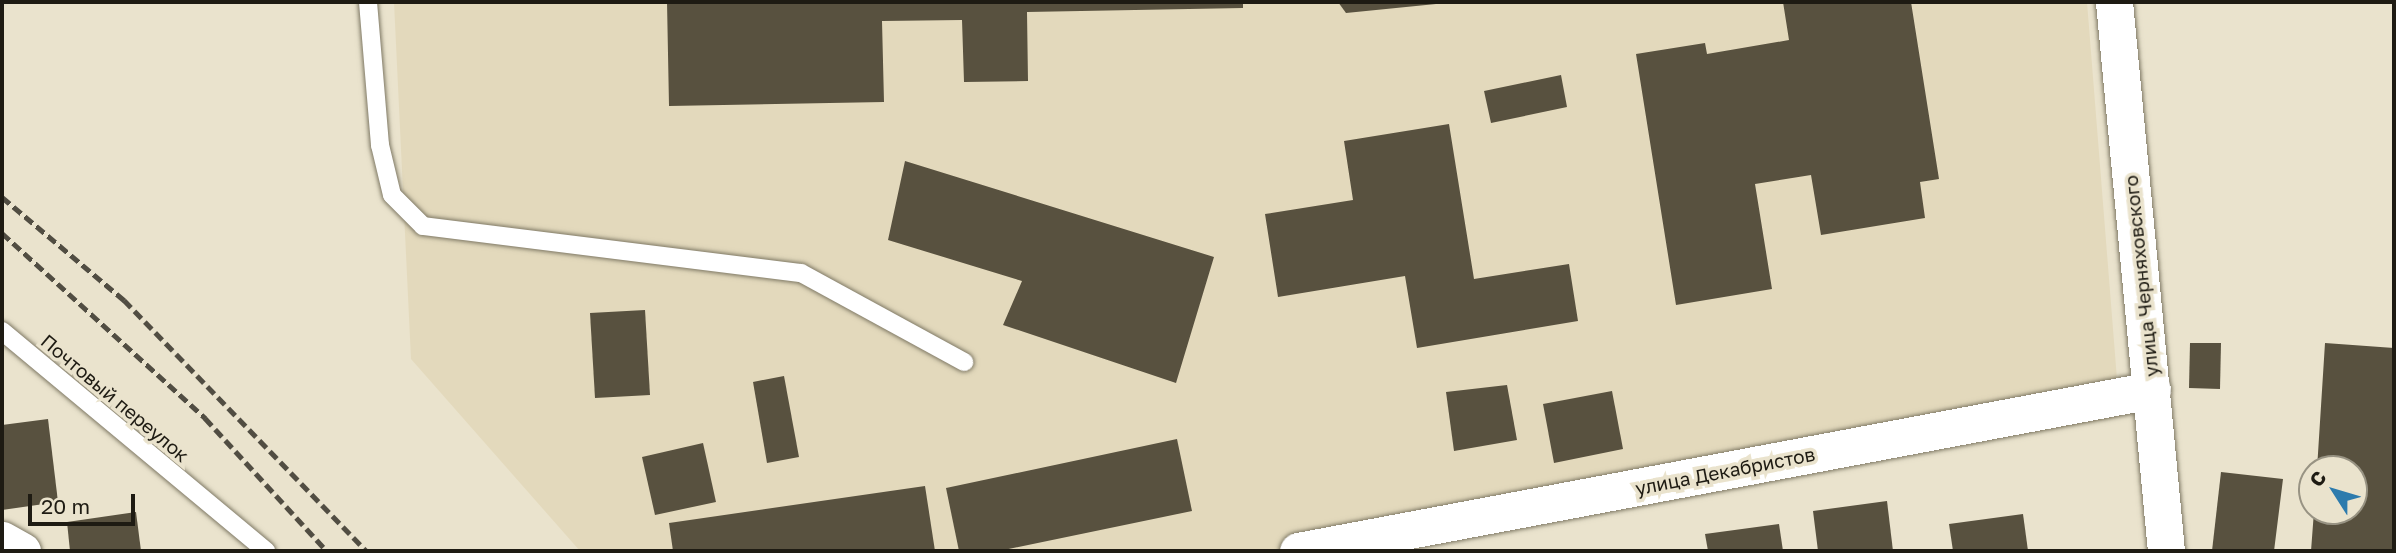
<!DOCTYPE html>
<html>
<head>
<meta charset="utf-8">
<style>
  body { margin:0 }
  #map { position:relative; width:2396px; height:553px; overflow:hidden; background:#eae3cd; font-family:"Golos Text",sans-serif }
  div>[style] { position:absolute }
  .built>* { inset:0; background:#e3d9bc }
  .building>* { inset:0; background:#58513f }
  .roads { filter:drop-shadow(0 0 2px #7f7965) drop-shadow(0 0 2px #7f7965) }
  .lane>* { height:18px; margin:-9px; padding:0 9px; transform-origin:9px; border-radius:9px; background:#fff }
  .street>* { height:37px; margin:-18.5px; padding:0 18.5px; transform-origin:18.5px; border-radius:18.5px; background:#fff }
  .rail>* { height:5px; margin-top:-2.5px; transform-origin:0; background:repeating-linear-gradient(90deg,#514d42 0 10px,transparent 0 15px) }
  span { translate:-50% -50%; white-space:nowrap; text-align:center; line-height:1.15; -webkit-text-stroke:7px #eae3cd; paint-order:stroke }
  .street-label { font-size:19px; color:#1e1b13 }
  .frame { position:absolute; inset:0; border:4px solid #1e1b13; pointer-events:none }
  .north { position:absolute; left:2298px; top:455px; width:70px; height:70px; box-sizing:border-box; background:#eae3cd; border:2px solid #989383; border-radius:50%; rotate:307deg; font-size:19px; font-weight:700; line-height:28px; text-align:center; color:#1e1b13 }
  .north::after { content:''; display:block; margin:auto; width:24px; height:32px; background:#2d7bad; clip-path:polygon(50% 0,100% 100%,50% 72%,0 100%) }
  .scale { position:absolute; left:28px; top:494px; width:107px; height:32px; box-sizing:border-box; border:4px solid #1e1b13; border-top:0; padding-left:9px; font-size:21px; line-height:24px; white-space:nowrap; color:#1e1b13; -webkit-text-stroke:5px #eae3cd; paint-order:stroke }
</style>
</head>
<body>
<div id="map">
  <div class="built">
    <div style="clip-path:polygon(394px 2px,2087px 2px,2120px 417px,1368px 551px,580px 551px,411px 359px)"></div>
  </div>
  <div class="building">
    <div style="clip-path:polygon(667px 2px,1243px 2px,1243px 8px,1027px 12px,1028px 81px,964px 82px,962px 20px,882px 21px,884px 102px,669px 106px)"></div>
    <div style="clip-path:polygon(1338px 2px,1436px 2px,1436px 4px,1346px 13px)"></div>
    <div style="clip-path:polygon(1783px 2px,1911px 2px,1939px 179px,1920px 182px,1925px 218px,1821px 235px,1811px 175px,1755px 184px,1772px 289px,1676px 305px,1636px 54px,1705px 43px,1707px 54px,1789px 40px)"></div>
    <div style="clip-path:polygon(1561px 75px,1567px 107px,1491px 123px,1484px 91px)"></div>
    <div style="clip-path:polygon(1449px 124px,1474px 279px,1569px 264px,1578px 321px,1417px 348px,1405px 276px,1278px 297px,1265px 214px,1353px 200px,1344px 141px)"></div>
    <div style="clip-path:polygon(905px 161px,1214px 257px,1176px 383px,1003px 325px,1022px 281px,888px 240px)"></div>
    <div style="clip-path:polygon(645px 310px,650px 395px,595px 398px,590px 313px)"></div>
    <div style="clip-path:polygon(2190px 343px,2221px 343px,2220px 389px,2189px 388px)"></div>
    <div style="clip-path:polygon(2325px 343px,2394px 348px,2394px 551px,2311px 551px,2314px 511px,2354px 511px,2354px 469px,2317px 469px)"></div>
    <div style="clip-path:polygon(784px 376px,799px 457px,767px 463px,753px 382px)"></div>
    <div style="clip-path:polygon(1507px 385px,1517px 440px,1454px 451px,1446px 392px)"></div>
    <div style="clip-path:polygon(1612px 391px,1623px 449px,1554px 463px,1543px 404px)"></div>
    <div style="clip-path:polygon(48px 419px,58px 502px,2px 510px,2px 425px)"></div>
    <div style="clip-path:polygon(1177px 439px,1192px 511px,999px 551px,959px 551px,946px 488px)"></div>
    <div style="clip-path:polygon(703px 443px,716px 502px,655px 515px,642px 457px)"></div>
    <div style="clip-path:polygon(2221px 472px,2283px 479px,2274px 551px,2212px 551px)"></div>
    <div style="clip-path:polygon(925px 486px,935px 551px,673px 551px,669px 523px)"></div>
    <div style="clip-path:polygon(1887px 501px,1893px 551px,1818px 551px,1813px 511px)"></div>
    <div style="clip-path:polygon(136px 512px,141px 551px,70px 551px,67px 522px)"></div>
    <div style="clip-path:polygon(2023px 514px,2028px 551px,1953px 551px,1949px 524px)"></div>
    <div style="clip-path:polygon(1779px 524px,1783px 551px,1708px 551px,1705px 534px)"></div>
  </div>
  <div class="roads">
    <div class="lane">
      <div style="left:368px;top:2px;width:144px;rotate:85.2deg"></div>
      <div style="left:380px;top:145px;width:51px;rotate:76.5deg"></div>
      <div style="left:392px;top:195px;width:44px;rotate:45deg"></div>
      <div style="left:423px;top:226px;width:381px;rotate:7.1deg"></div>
      <div style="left:801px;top:273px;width:186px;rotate:28.6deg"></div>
      <div style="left:2px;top:331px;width:344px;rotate:39.8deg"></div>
    </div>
    <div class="street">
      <div style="left:2114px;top:2px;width:551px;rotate:84.59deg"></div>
      <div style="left:2px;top:540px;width:23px;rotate:29deg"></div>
      <div style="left:1298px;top:551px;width:869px;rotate:-10.68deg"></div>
    </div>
  </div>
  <div class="rail">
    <div style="left:2px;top:197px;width:160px;rotate:40.2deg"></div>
    <div style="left:124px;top:300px;width:349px;rotate:46deg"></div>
    <div style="left:2px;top:233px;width:275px;rotate:42.3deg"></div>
    <div style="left:205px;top:418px;width:180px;rotate:47.5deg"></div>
  </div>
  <div class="street-label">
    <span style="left:2141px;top:276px;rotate:-96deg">улица Черняховского</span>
    <span style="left:115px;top:398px;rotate:40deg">Почтовый переулок</span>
    <span style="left:1725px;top:471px;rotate:-11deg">улица Декабристов</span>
  </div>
  <div class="frame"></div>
  <div class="north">С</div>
  <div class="scale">20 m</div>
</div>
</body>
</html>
